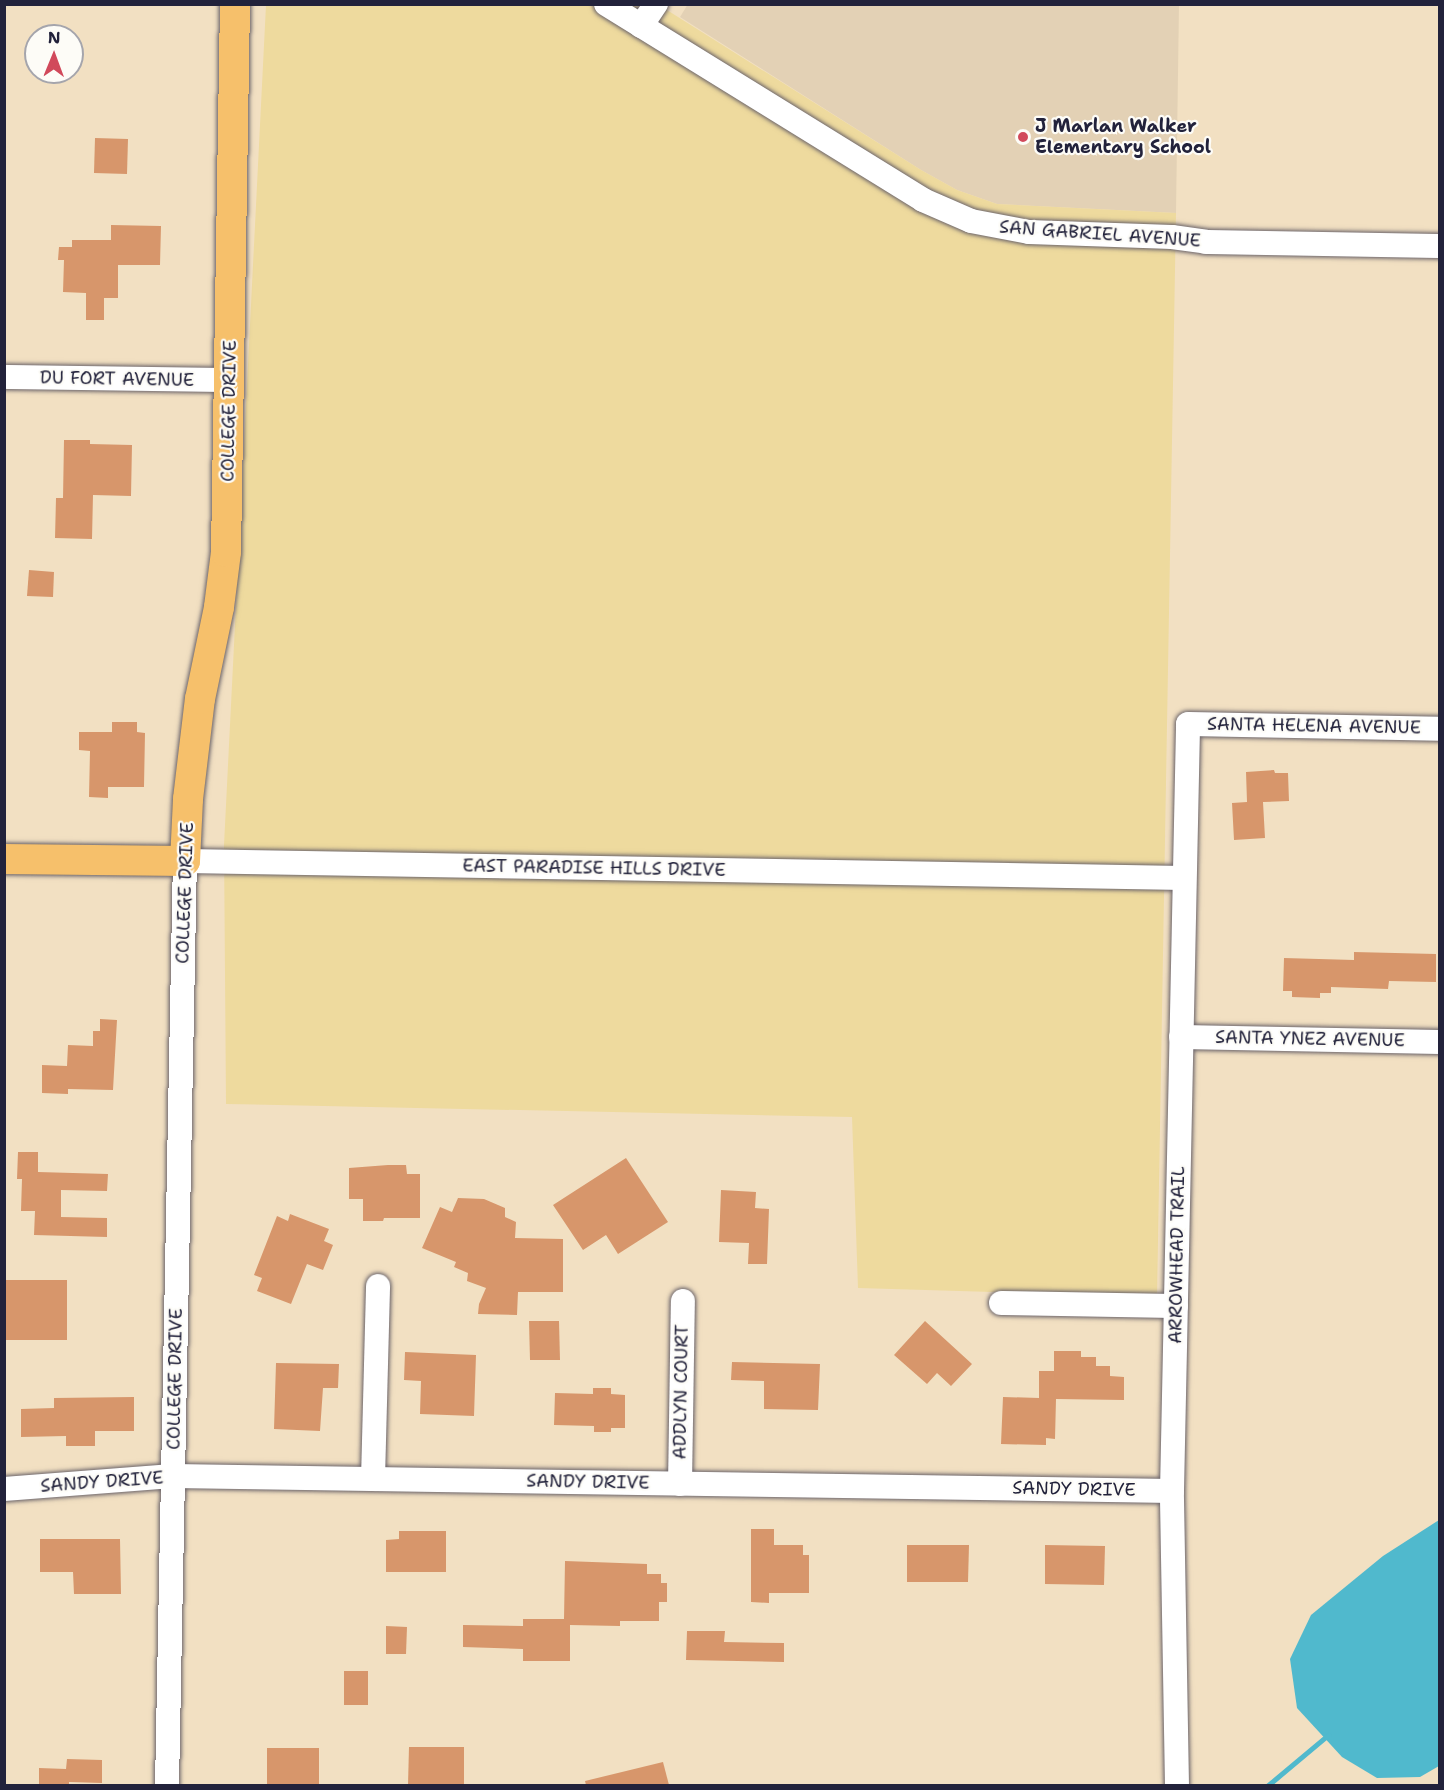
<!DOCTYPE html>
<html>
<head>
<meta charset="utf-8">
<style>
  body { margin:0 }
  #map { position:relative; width:1444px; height:1790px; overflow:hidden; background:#f2e0c2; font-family:"Shantell Sans",sans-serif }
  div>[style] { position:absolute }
  .built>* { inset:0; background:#e3d1b5 }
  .sand>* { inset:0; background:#eeda9e }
  .water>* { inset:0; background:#50b9cd }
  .stream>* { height:5px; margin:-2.5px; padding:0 2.5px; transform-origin:2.5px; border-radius:2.5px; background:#50b9cd }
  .building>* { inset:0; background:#d7966b }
  .roads { filter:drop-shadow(0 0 2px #6b646a) drop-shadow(0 0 2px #6b646a) }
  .minor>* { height:24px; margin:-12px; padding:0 12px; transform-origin:12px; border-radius:12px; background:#fff }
  .major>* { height:30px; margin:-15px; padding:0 15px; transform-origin:15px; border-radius:15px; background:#f6c06b }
  .dots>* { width:16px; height:16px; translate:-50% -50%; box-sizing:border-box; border:3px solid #fdfcf7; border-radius:50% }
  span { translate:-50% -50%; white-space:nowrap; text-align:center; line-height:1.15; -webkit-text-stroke:4.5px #fdfcf7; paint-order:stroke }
  .poi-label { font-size:18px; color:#22223b; font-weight:700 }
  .left { translate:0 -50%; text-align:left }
  .street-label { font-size:18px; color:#22223b }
  .frame { position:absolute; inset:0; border:6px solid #22223b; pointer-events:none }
  .north { position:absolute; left:24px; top:24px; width:60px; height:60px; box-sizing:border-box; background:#fdfcf7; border:2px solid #a5a5ac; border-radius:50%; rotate:1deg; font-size:16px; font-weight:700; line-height:24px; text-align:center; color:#22223b }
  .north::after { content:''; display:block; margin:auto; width:21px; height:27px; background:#d1495b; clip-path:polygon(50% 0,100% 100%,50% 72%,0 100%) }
</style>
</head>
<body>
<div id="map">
  <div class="built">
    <div style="clip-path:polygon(688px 4px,1179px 5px,1176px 213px,997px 204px,957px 190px,921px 170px,680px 17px)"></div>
  </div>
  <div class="sand">
    <div style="clip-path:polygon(266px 5px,659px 5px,921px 170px,957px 190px,997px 204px,1176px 213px,1157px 1297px,858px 1288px,852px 1117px,226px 1104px,224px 845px)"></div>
  </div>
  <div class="water">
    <div style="clip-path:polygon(1439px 1520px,1439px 1766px,1420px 1777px,1377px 1778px,1342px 1757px,1297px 1708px,1290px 1659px,1311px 1615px,1383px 1556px)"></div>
  </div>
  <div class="stream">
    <div style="left:1267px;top:1786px;width:80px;rotate:-39.9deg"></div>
  </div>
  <div class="building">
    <div style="clip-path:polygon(95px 138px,128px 139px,127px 174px,94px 173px)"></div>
    <div style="clip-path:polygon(111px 225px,161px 226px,160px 265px,118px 265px,118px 298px,104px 298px,104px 320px,86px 320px,86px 293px,63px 292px,64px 260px,58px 260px,59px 247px,72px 247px,72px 240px,111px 240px)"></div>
    <div style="clip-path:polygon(64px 440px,90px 440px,90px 444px,132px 445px,131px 496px,93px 495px,92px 539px,55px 538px,56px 498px,63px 498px)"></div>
    <div style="clip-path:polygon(29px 570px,54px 572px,53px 597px,27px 596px)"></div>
    <div style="clip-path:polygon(112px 722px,137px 722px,137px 732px,145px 733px,144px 787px,108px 787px,108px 798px,89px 797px,90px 751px,79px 750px,79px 732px,112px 732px)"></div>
    <div style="clip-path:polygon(1274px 770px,1275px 773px,1288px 773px,1289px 801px,1263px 802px,1265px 838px,1234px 840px,1232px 803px,1247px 802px,1246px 772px)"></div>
    <div style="clip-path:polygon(1354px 952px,1436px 954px,1436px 982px,1389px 981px,1388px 989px,1331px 987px,1331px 993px,1320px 993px,1320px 998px,1292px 997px,1292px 991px,1283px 991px,1284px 958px,1354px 960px)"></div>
    <div style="clip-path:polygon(100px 1019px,117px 1020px,113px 1090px,68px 1089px,68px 1094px,42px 1093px,42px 1065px,67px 1066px,68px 1045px,93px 1046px,93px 1031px,100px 1031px)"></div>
    <div style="clip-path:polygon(18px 1152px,38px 1152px,38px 1172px,108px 1174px,107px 1191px,61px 1190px,61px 1217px,107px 1218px,107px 1237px,34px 1235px,35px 1211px,21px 1211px,22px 1179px,17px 1179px)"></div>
    <div style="clip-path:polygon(626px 1158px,668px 1222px,618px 1254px,606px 1235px,583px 1250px,553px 1205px)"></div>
    <div style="clip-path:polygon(388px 1165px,406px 1165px,407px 1174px,420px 1174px,420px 1218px,384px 1218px,383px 1221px,363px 1221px,363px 1199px,349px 1199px,349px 1168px)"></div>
    <div style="clip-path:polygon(721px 1190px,756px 1192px,755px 1208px,769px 1209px,767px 1264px,748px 1264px,749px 1243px,719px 1242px)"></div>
    <div style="clip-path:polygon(458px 1198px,484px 1199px,505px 1208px,505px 1217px,516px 1222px,515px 1238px,563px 1239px,563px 1292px,518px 1292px,517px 1315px,478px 1314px,479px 1304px,486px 1288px,467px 1281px,468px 1273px,454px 1267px,456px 1262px,422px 1248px,440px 1207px,452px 1212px)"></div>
    <div style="clip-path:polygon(290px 1214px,329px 1229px,324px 1241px,333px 1245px,323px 1270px,307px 1264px,291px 1304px,257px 1291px,262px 1278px,254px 1275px,277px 1216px,288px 1221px)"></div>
    <div style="clip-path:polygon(4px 1280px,67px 1280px,67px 1340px,4px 1340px)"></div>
    <div style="clip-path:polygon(529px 1321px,559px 1321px,560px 1360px,530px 1360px)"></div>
    <div style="clip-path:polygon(925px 1321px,972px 1364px,951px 1386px,937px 1373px,927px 1384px,894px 1355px)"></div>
    <div style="clip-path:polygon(1054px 1351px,1081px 1351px,1081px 1357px,1096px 1357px,1096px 1366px,1110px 1366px,1110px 1376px,1124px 1377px,1124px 1400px,1056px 1399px,1055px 1439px,1046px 1438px,1046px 1445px,1001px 1444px,1003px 1397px,1039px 1398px,1039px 1371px,1054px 1371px)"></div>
    <div style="clip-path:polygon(405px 1352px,476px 1355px,474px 1416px,420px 1414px,421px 1381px,404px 1380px)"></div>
    <div style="clip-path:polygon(732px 1362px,820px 1364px,818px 1410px,764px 1409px,764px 1381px,731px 1380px)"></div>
    <div style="clip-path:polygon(276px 1363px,339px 1364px,338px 1388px,323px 1388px,320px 1431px,274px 1429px)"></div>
    <div style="clip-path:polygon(593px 1388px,611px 1388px,611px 1394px,625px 1395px,625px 1428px,611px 1428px,611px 1432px,594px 1432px,594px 1426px,554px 1425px,555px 1393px,593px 1394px)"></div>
    <div style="clip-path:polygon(134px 1397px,134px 1431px,95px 1431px,95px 1446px,66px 1446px,66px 1436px,21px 1437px,21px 1409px,54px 1408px,54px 1398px)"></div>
    <div style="clip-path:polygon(751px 1529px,774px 1529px,774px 1545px,803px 1545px,803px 1555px,809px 1555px,809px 1593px,769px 1593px,769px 1603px,751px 1602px)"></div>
    <div style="clip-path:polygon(399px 1531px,446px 1531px,446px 1572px,386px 1572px,386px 1540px,399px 1539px)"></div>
    <div style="clip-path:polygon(40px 1539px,120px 1539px,121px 1594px,74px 1594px,73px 1572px,40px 1572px)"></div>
    <div style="clip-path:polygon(907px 1545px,969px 1545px,968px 1582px,907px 1582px)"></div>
    <div style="clip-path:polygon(1045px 1545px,1105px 1546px,1104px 1585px,1045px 1584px)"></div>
    <div style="clip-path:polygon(565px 1561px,647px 1564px,647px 1574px,661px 1574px,661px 1583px,667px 1583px,667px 1602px,659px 1602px,659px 1621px,620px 1621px,620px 1626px,570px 1625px,570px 1661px,523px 1661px,523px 1649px,463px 1647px,463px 1625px,523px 1626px,523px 1619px,564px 1619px)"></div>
    <div style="clip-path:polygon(386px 1626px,407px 1627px,406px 1654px,386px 1654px)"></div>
    <div style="clip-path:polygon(687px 1631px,725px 1631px,724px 1642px,784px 1643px,784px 1662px,686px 1660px)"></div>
    <div style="clip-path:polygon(344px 1671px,368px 1671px,368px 1705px,344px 1705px)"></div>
    <div style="clip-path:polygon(409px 1747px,464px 1747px,464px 1785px,408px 1785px)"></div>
    <div style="clip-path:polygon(267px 1748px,319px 1748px,319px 1785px,267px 1785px)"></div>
    <div style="clip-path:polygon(67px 1759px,102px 1760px,102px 1783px,69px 1782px,69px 1785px,39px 1785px,39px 1768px,66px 1769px)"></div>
    <div style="clip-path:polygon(663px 1762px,669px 1785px,586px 1785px,585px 1781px)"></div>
  </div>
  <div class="roads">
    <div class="minor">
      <div style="left:606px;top:4px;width:373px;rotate:31.7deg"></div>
      <div style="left:923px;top:200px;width:52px;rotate:23.6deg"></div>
      <div style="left:971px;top:221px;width:59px;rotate:10.7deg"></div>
      <div style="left:1029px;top:232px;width:143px;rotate:2deg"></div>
      <div style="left:1172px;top:237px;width:34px;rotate:8deg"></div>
      <div style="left:1206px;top:242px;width:234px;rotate:1deg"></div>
      <div style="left:641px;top:26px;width:27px;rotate:-56deg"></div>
      <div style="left:4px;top:377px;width:225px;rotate:0.8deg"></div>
      <div style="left:1181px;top:1037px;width:259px;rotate:1.1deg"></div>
      <div style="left:1001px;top:1303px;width:175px;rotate:1deg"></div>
      <div style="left:373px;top:1479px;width:193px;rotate:-88.5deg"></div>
      <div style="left:680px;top:1484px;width:183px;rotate:-89.1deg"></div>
      <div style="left:4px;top:1489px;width:169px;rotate:-4.4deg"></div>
      <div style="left:173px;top:1476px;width:999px;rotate:0.86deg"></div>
      <div style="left:167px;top:1786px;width:925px;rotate:-88.89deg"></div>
      <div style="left:185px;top:861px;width:999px;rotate:0.97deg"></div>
      <div style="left:1177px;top:1786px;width:295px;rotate:-91deg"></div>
      <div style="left:1172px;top:1491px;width:767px;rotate:-88.8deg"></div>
      <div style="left:1188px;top:724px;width:252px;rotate:1.1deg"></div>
    </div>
    <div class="major">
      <div style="left:4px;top:859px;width:181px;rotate:0.6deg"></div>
      <div style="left:185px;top:861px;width:62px;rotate:-87.2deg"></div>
      <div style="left:188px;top:799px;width:101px;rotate:-83.2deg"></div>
      <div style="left:200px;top:699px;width:94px;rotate:-78.3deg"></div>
      <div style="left:219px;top:607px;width:55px;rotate:-82.7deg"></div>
      <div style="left:226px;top:552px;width:548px;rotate:-89.06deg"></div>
    </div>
  </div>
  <div class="dots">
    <div style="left:1023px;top:137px;background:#d1495b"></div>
  </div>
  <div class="poi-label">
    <span class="left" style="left:1035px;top:137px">J Marlan Walker<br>Elementary School</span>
  </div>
  <div class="street-label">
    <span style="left:1100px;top:234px;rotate:4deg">SAN GABRIEL AVENUE</span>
    <span style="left:117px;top:379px;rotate:1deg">DU FORT AVENUE</span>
    <span style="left:229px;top:411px;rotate:-89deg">COLLEGE DRIVE</span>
    <span style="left:1314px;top:726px;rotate:1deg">SANTA HELENA AVENUE</span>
    <span style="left:594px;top:868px;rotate:1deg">EAST PARADISE HILLS DRIVE</span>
    <span style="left:185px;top:893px;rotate:-88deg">COLLEGE DRIVE</span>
    <span style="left:1310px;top:1039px;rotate:1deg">SANTA YNEZ AVENUE</span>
    <span style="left:1177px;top:1255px;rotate:-89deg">ARROWHEAD TRAIL</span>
    <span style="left:175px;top:1379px;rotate:-89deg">COLLEGE DRIVE</span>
    <span style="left:681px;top:1392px;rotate:-89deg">ADDLYN COURT</span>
    <span style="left:102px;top:1482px;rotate:-4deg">SANDY DRIVE</span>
    <span style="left:588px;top:1482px;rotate:1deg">SANDY DRIVE</span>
    <span style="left:1074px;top:1489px;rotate:1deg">SANDY DRIVE</span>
  </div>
  <div class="frame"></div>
  <div class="north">N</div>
</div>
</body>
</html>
